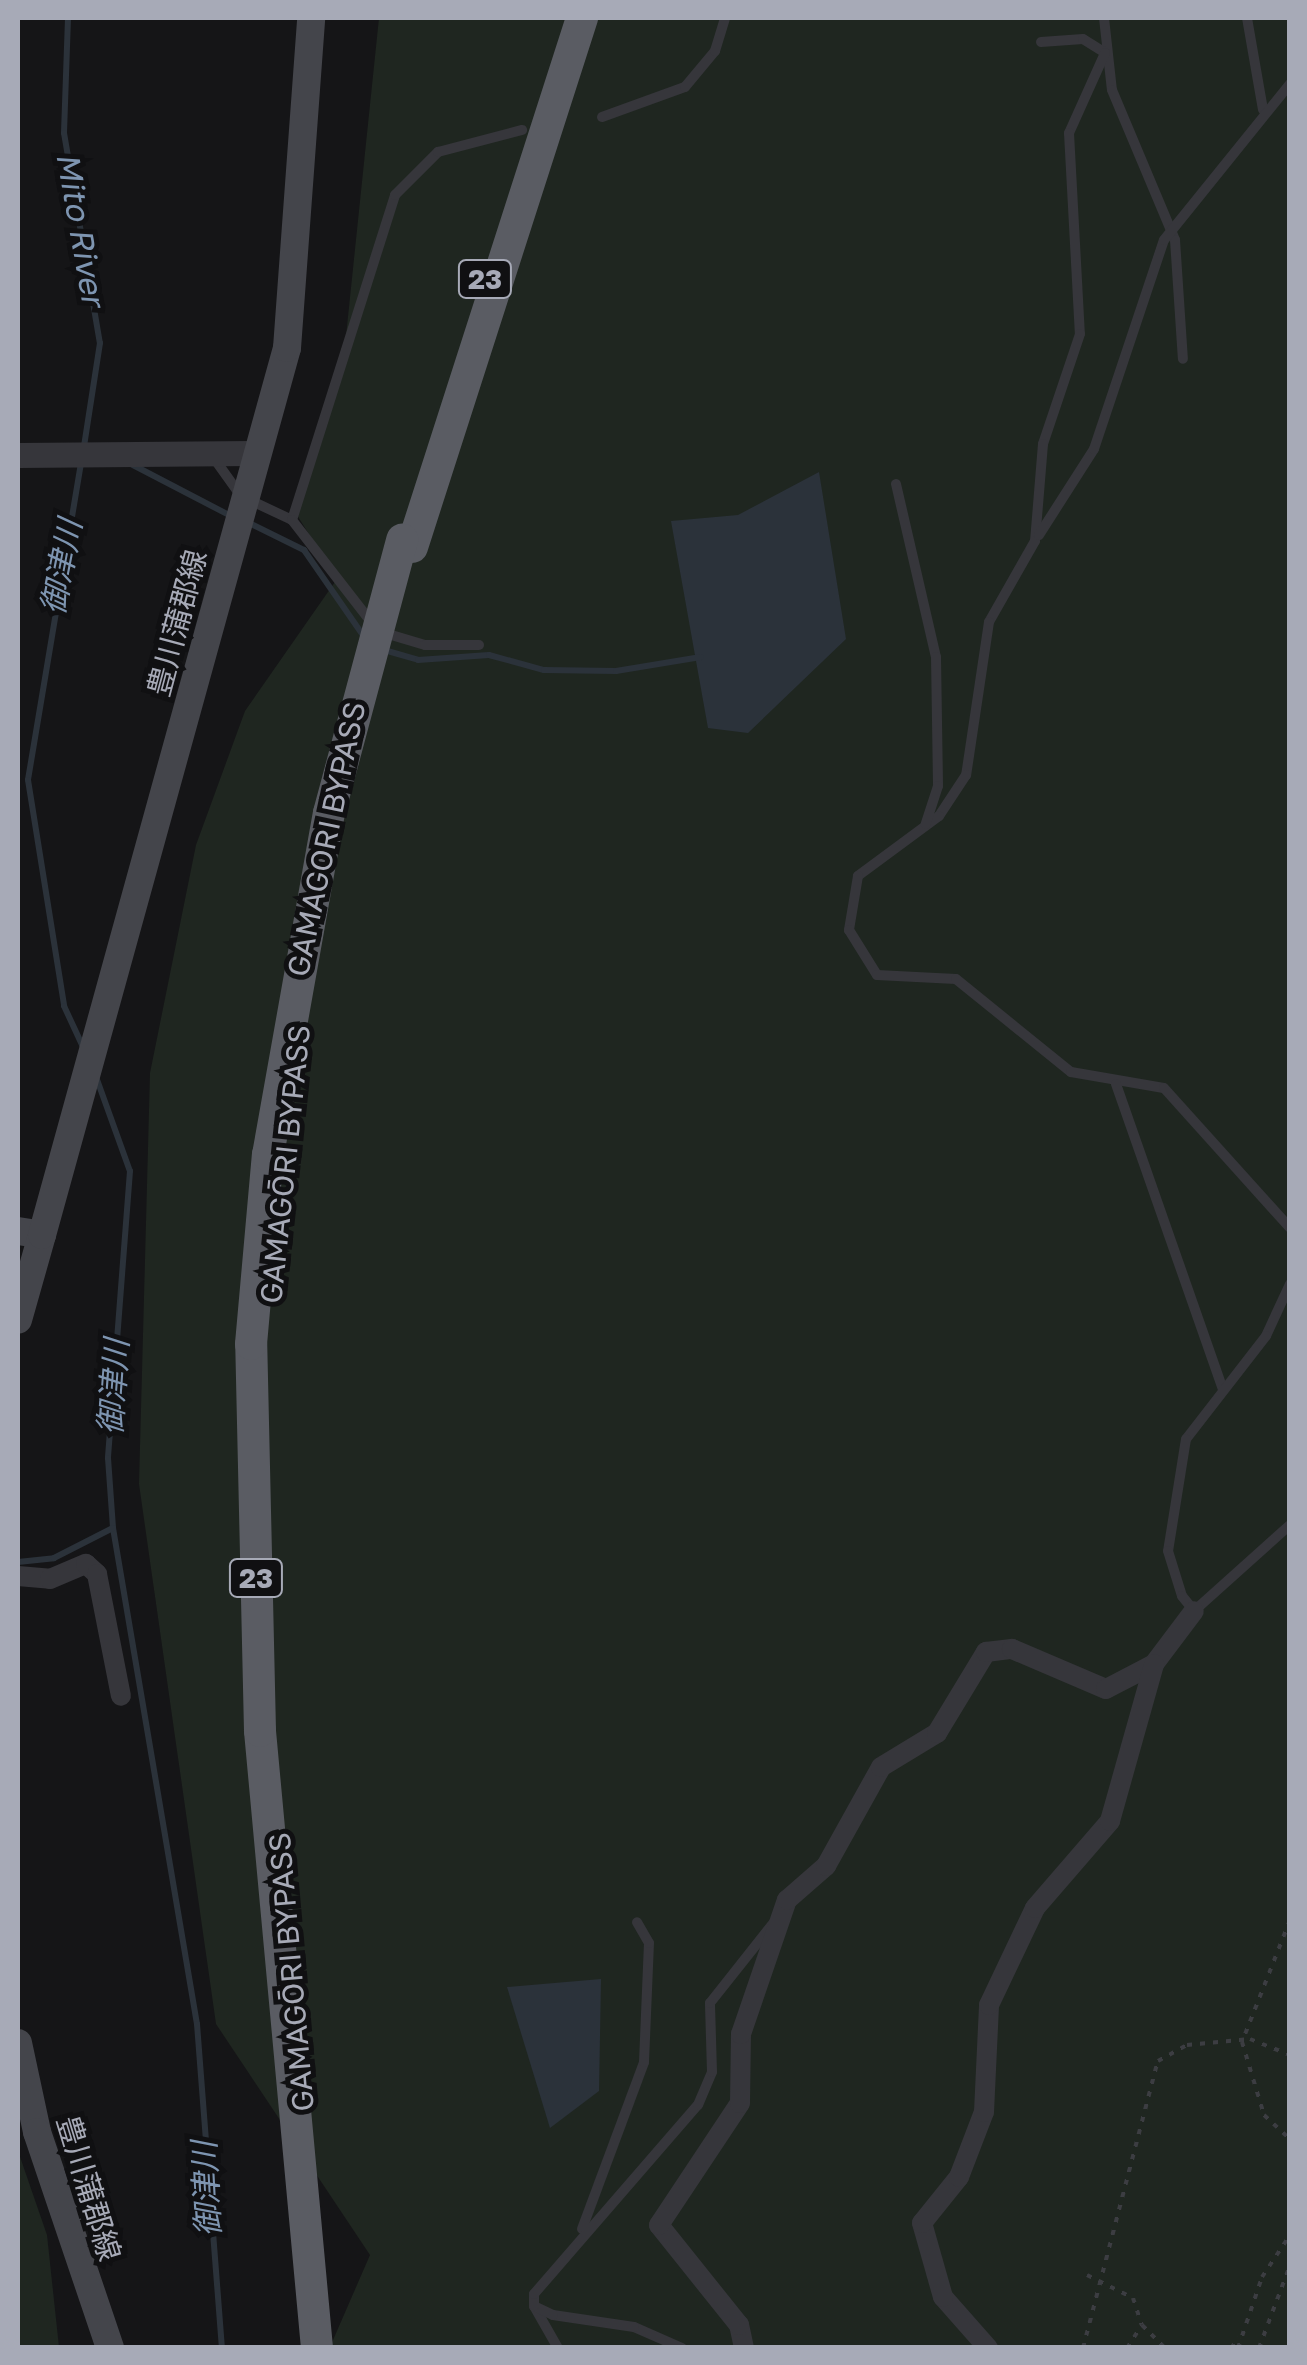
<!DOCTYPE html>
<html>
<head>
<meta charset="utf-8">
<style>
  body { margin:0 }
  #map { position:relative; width:1307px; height:2365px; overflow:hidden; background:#151517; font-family:"Golos Text","Noto Sans JP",sans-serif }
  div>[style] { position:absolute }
  .green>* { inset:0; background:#1f2620 }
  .water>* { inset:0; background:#2b323a }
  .stream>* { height:6px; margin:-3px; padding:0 3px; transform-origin:3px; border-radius:3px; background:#2b323a }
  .path>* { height:4px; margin-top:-2px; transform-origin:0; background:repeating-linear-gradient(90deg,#3c3d42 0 5px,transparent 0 13px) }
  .service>* { height:10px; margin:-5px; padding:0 5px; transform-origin:5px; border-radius:5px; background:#36363b }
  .minor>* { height:20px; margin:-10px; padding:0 10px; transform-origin:10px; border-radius:10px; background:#36363b }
  .tertiary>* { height:25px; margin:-12.5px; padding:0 12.5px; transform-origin:12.5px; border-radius:12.5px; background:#36363b }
  .secondary>* { height:28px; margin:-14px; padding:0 14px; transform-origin:14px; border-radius:14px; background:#44454b }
  .trunk>* { height:32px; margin:-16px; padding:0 16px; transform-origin:16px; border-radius:16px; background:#5a5c63 }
  .trunk-bridge>* { height:32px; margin:-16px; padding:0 16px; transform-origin:16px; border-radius:16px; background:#5a5c63 }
  span { translate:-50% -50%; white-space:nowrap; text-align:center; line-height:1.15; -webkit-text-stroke:10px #101012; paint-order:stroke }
  .shield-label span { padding:2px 8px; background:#101012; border:2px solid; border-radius:8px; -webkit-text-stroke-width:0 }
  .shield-label { font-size:28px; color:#a7aab7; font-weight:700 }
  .street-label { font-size:30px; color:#a7aab7 }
  .water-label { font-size:32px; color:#7e95b1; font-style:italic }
  .frame { position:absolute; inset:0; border:20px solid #a7aab7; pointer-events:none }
</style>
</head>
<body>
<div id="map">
  <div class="green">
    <div style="clip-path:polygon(379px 18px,1289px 18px,1289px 2347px,330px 2347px,370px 2255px,216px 2024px,139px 1484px,150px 1073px,196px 845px,245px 711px,337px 579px,292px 507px,346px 336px)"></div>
    <div style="clip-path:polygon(18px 2151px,47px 2235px,59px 2347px,18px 2347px)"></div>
  </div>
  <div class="water">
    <div style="clip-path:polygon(819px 472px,846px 639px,748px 733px,708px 728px,671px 521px,738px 515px)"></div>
    <div style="clip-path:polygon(601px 1979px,599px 2091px,550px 2128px,507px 1987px)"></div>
  </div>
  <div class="stream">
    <div style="left:68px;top:18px;width:115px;rotate:92deg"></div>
    <div style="left:64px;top:133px;width:213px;rotate:80.3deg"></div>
    <div style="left:100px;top:343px;width:104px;rotate:98.8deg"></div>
    <div style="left:81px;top:463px;width:321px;rotate:99.5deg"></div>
    <div style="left:28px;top:780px;width:229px;rotate:80.9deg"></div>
    <div style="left:64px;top:1006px;width:47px;rotate:65.1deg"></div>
    <div style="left:131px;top:464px;width:113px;rotate:27.5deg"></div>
    <div style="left:247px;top:522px;width:64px;rotate:26.2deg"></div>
    <div style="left:304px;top:550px;width:107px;rotate:55.3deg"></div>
    <div style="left:384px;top:650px;width:35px;rotate:16deg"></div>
    <div style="left:418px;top:660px;width:71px;rotate:-4deg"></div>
    <div style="left:489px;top:655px;width:57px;rotate:15.3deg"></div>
    <div style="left:544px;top:670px;width:72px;rotate:0.8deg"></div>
    <div style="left:616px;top:671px;width:86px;rotate:-9.4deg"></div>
    <div style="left:95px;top:1074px;width:103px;rotate:70.2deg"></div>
    <div style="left:130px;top:1171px;width:288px;rotate:94.4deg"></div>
    <div style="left:108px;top:1458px;width:70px;rotate:85.9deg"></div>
    <div style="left:113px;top:1528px;width:503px;rotate:80.39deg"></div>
    <div style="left:197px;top:2024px;width:325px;rotate:85.6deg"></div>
    <div style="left:18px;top:1562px;width:36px;rotate:-6deg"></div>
    <div style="left:54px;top:1558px;width:66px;rotate:-27deg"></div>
  </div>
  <div class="path">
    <div style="left:1290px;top:1920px;width:131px;rotate:111.5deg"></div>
    <div style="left:1242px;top:2042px;width:76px;rotate:73.2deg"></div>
    <div style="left:1264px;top:2115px;width:35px;rotate:43deg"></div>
    <div style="left:1087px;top:2275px;width:51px;rotate:26.6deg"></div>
    <div style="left:1133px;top:2298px;width:28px;rotate:72deg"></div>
    <div style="left:1083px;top:2348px;width:297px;rotate:-75.4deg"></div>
    <div style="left:1158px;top:2061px;width:33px;rotate:-29deg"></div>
    <div style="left:1187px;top:2045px;width:63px;rotate:-5.4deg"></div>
    <div style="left:1250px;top:2039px;width:43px;rotate:21.8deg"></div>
    <div style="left:1127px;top:2348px;width:27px;rotate:-57deg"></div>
    <div style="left:1142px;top:2325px;width:33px;rotate:45deg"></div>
    <div style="left:1231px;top:2348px;width:13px;rotate:-51deg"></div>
    <div style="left:1238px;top:2348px;width:75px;rotate:-71.3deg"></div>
    <div style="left:1262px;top:2277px;width:50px;rotate:-56.3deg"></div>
    <div style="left:1259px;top:2348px;width:89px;rotate:-69.5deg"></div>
  </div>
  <div class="service">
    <div style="left:1104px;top:18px;width:72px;rotate:83.7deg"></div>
    <div style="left:1112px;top:90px;width:163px;rotate:67.2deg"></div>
    <div style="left:1175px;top:240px;width:119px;rotate:86.2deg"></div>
    <div style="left:1247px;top:18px;width:93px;rotate:80.1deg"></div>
    <div style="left:1041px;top:42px;width:42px;rotate:-4.1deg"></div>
    <div style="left:1083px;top:39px;width:26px;rotate:32deg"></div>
    <div style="left:1105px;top:53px;width:88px;rotate:114.2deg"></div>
    <div style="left:1069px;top:133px;width:201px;rotate:86.9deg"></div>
    <div style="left:1080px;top:334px;width:116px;rotate:108.6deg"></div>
    <div style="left:1043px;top:444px;width:97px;rotate:94.7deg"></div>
    <div style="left:1035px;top:541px;width:93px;rotate:119.6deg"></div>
    <div style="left:989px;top:622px;width:155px;rotate:98.5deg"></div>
    <div style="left:966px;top:775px;width:49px;rotate:123.4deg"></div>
    <div style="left:939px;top:816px;width:101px;rotate:143.5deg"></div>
    <div style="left:858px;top:876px;width:55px;rotate:99.5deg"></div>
    <div style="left:849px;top:930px;width:53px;rotate:58.1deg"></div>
    <div style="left:877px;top:975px;width:79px;rotate:2.9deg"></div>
    <div style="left:956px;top:979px;width:148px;rotate:39deg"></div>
    <div style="left:1071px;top:1072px;width:94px;rotate:9.8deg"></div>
    <div style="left:1164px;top:1088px;width:188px;rotate:48deg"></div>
    <div style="left:602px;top:117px;width:88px;rotate:-19.9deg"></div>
    <div style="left:685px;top:87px;width:47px;rotate:-50.2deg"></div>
    <div style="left:715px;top:51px;width:34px;rotate:-73deg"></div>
    <div style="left:211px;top:454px;width:52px;rotate:54.5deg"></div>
    <div style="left:241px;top:496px;width:56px;rotate:25.2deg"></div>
    <div style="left:292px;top:520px;width:341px;rotate:-72.4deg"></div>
    <div style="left:395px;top:195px;width:61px;rotate:-45deg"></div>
    <div style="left:438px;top:152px;width:87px;rotate:-14.7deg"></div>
    <div style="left:896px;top:484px;width:178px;rotate:77deg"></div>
    <div style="left:936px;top:657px;width:129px;rotate:89.1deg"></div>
    <div style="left:938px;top:786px;width:40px;rotate:108deg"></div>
    <div style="left:292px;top:520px;width:140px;rotate:52.2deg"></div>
    <div style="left:378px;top:631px;width:49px;rotate:16.6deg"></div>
    <div style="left:425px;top:645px;width:54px"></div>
    <div style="left:1039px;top:535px;width:102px;rotate:-57.4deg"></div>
    <div style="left:1094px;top:449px;width:220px;rotate:-71.5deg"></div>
    <div style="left:1164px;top:240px;width:201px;rotate:-51.1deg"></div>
    <div style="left:1116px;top:1084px;width:324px;rotate:70.7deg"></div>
    <div style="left:1290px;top:1284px;width:57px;rotate:114.8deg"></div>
    <div style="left:1266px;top:1336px;width:130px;rotate:127.8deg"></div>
    <div style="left:1186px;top:1439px;width:113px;rotate:99.1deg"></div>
    <div style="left:1168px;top:1551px;width:47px;rotate:72.7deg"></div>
    <div style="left:1182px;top:1596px;width:19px;rotate:51deg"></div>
    <div style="left:1194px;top:1611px;width:129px;rotate:-41.9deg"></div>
    <div style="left:582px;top:2229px;width:178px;rotate:-69.6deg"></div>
    <div style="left:644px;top:2062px;width:119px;rotate:-87.6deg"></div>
    <div style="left:649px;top:1943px;width:24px;rotate:-120deg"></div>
    <div style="left:534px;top:2306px;width:48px;rotate:60.3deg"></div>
    <div style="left:682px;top:2348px;width:52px;rotate:-156.4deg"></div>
    <div style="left:634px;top:2327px;width:82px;rotate:-171.6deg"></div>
    <div style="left:553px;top:2315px;width:21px;rotate:-155deg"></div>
    <div style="left:534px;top:2306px;width:12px;rotate:-90deg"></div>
    <div style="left:534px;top:2294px;width:250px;rotate:-49.1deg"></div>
    <div style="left:698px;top:2105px;width:36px;rotate:-67deg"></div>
    <div style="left:712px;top:2072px;width:69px;rotate:-91.7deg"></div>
    <div style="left:710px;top:2003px;width:111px;rotate:-51.6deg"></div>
  </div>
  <div class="minor">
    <div style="left:18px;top:1576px;width:32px;rotate:5deg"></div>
    <div style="left:50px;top:1579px;width:39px;rotate:-23deg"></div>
    <div style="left:86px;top:1564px;width:15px;rotate:42deg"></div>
    <div style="left:97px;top:1574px;width:124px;rotate:78.9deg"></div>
    <div style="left:744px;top:2348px;width:24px;rotate:-102deg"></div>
    <div style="left:739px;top:2325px;width:128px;rotate:-128.7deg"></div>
    <div style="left:659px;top:2225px;width:146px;rotate:-56.4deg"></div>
    <div style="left:740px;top:2103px;width:69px;rotate:-89.2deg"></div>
    <div style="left:741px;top:2034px;width:142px;rotate:-71.1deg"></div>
    <div style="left:787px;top:1900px;width:52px;rotate:-41.1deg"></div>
    <div style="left:826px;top:1866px;width:113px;rotate:-60.9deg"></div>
    <div style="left:881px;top:1767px;width:66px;rotate:-31.3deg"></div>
    <div style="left:937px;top:1733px;width:95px;rotate:-58.8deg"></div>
    <div style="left:986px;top:1652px;width:26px;rotate:-7deg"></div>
    <div style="left:1012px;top:1649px;width:102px;rotate:23.1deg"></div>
    <div style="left:1106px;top:1689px;width:54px;rotate:-27.5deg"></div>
    <div style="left:1154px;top:1664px;width:66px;rotate:-53deg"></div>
    <div style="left:988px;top:2348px;width:68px;rotate:-131.4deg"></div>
    <div style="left:943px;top:2297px;width:77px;rotate:-105.8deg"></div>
    <div style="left:922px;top:2223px;width:59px;rotate:-51.2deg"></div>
    <div style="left:959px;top:2177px;width:70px;rotate:-69deg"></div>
    <div style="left:984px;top:2112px;width:107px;rotate:-87.3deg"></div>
    <div style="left:989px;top:2005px;width:107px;rotate:-64.6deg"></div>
    <div style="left:1035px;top:1908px;width:115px;rotate:-49.2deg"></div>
    <div style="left:1110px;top:1821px;width:163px;rotate:-74.3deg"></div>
  </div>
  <div class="tertiary">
    <div style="left:18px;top:455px;width:234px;rotate:-0.5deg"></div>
  </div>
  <div class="secondary">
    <div style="left:18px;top:1231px;width:24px;rotate:9deg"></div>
    <div style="left:42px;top:1235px;width:88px;rotate:105.8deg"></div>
    <div style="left:42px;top:1235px;width:920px;rotate:-74.56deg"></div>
    <div style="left:287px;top:348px;width:331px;rotate:-85.8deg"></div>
    <div style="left:18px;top:2043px;width:91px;rotate:77.9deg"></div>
    <div style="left:37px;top:2132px;width:228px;rotate:71.3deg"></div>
  </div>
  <div class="trunk">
    <div style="left:412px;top:547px;width:556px;rotate:-72.18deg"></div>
    <div style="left:317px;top:2348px;width:620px;rotate:-95.28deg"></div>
    <div style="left:260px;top:1731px;width:387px;rotate:-91.3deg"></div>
    <div style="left:251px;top:1344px;width:190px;rotate:-84.9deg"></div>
    <div style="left:268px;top:1155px;width:347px;rotate:-79.9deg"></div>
  </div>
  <div class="trunk-bridge">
    <div style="left:329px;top:813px;width:283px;rotate:-75deg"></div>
  </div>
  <div class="shield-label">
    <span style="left:485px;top:279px">23</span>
    <span style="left:256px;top:1578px">23</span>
  </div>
  <div class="street-label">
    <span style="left:177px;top:623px;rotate:-75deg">豊川蒲郡線</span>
    <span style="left:326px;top:839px;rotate:-78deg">GAMAGORI BYPASS</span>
    <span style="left:285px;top:1164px;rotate:-84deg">GAMAGŌRI BYPASS</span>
    <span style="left:291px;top:1972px;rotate:-95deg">GAMAGŌRI BYPASS</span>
    <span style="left:89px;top:2188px;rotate:73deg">豊川蒲郡線</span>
  </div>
  <div class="water-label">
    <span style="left:81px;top:229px;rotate:80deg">Mito River</span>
    <span style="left:61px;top:567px;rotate:-79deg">御津川</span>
    <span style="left:113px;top:1387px;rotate:-86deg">御津川</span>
    <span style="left:206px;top:2189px;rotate:-93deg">御津川</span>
  </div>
  <div class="frame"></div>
</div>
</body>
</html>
